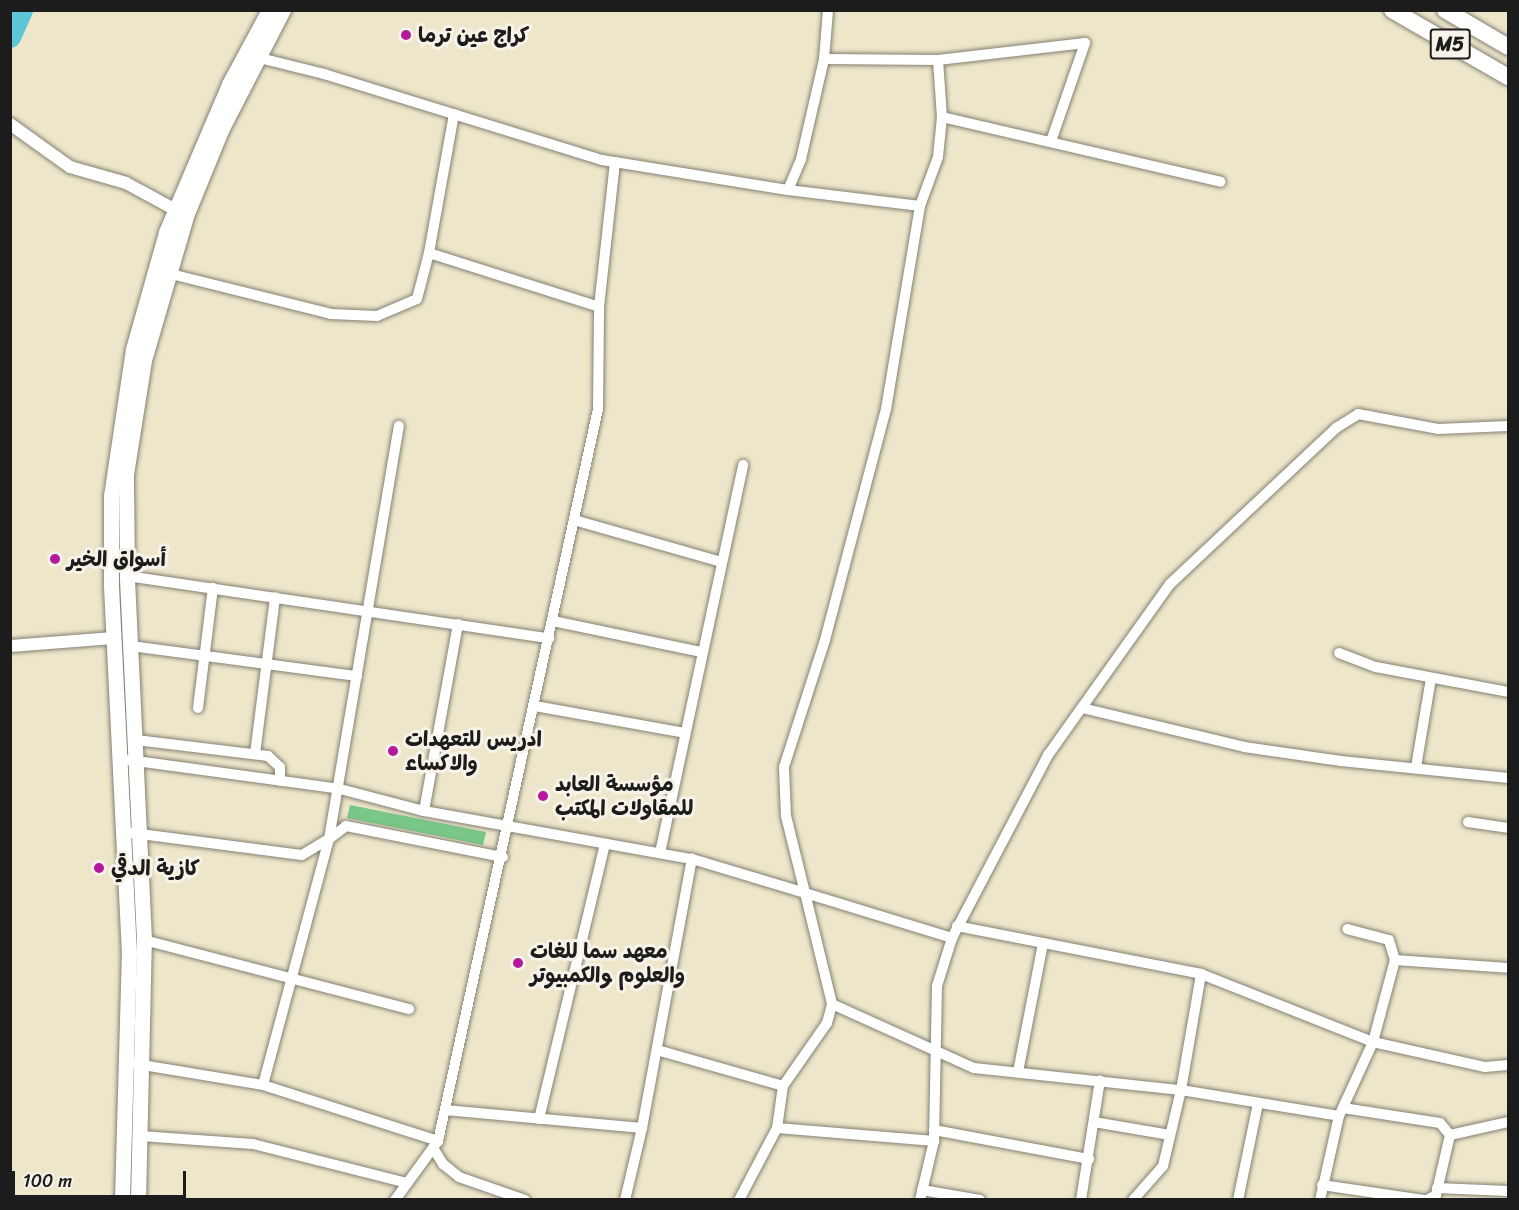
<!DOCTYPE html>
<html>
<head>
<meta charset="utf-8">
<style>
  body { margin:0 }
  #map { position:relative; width:1519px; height:1210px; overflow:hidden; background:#ede6ca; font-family:Sriracha,"Playpen Sans Arabic",sans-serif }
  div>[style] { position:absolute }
  .green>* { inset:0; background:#79c889 }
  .river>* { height:21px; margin:-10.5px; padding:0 10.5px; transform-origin:10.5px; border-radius:10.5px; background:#5dc7d9 }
  .roads { filter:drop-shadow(0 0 2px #848173) drop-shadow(0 0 2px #848173) }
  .minor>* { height:10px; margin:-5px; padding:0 5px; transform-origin:5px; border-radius:5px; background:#fff }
  .tertiary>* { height:12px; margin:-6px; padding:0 6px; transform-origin:6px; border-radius:6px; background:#fff }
  .primary>* { height:15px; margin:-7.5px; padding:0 7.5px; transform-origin:7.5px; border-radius:7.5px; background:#fff }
  .trunk>* { height:16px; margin:-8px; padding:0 8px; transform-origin:8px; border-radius:8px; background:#fff }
  .dots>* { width:16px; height:16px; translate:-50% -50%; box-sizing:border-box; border:3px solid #f7f3e8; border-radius:50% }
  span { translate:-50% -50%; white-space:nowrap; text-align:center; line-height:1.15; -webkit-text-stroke:6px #f7f3e8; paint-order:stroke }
  .shield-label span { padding:2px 4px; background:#f7f3e8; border:2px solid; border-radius:4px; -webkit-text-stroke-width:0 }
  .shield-label { font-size:20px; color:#1c1c1c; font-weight:700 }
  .poi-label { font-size:21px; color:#1c1c1c; font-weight:700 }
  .left { translate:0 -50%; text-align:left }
  .frame { position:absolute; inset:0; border:12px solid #1c1c1c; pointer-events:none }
  .scale { position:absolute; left:12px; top:1171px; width:174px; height:27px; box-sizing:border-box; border:3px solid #1c1c1c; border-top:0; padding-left:8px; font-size:18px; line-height:21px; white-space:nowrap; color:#1c1c1c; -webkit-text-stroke:4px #f7f3e8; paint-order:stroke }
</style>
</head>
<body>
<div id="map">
  <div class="green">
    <div style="clip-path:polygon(350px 805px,486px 832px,483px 845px,347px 818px)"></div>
  </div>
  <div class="river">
    <div style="left:10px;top:37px;width:30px;rotate:-66deg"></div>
  </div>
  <div class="roads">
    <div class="minor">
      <div style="left:252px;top:56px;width:74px;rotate:14deg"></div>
      <div style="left:324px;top:74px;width:291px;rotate:17.2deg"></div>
      <div style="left:602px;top:160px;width:188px;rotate:9.2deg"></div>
      <div style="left:788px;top:190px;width:133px;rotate:6.9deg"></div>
      <div style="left:824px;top:59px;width:114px;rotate:0.5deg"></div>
      <div style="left:938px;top:60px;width:148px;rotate:-6.6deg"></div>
      <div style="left:1085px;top:43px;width:104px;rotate:109.1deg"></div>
      <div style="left:938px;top:60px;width:57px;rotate:86deg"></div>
      <div style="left:942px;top:117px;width:40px;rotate:95.7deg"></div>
      <div style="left:938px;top:157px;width:52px;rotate:110.2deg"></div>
      <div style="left:920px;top:206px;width:206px;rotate:99.5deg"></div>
      <div style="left:886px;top:409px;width:239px;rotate:104.8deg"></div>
      <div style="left:825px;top:640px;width:133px;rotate:107.9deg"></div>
      <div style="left:784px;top:767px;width:49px;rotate:87.7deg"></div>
      <div style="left:786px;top:816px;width:79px;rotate:76.1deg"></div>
      <div style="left:805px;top:893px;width:154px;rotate:17deg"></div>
      <div style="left:454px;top:114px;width:141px;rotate:100.2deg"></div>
      <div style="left:429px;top:253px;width:178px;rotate:17.6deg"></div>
      <div style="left:942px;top:117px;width:286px;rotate:13.1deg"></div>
      <div style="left:788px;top:190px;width:34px;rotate:-67deg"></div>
      <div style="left:801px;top:159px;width:103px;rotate:-77deg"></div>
      <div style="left:824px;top:59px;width:49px;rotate:-85.3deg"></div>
      <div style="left:167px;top:273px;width:169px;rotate:14deg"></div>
      <div style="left:331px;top:314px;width:46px;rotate:2.5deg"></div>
      <div style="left:377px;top:316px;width:43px;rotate:-23deg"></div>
      <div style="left:417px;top:299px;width:48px;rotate:-75.4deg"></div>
      <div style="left:574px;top:520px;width:153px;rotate:15.9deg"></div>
      <div style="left:127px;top:576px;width:427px;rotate:8.4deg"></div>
      <div style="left:553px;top:621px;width:152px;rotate:11.8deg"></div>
      <div style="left:131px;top:646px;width:228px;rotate:7.6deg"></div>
      <div style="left:1339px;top:653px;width:40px;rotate:21deg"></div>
      <div style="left:1376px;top:667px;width:134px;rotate:10.7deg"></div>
      <div style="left:535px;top:706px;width:152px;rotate:10.2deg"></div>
      <div style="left:198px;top:708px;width:121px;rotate:-82.9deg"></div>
      <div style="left:1082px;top:708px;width:167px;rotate:13.5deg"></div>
      <div style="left:1244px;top:747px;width:98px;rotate:8.2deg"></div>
      <div style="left:1341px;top:761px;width:168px;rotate:5.8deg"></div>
      <div style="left:136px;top:740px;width:133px;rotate:6.9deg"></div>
      <div style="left:268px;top:756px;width:16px;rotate:43deg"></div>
      <div style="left:280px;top:767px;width:14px;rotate:90deg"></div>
      <div style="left:255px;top:754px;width:158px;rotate:-82.7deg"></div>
      <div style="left:129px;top:760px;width:213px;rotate:7.8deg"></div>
      <div style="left:340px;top:789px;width:87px;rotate:14.7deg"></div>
      <div style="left:424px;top:811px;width:272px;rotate:10.2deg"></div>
      <div style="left:692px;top:859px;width:118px;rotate:16.7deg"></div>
      <div style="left:805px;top:893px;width:114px;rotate:76.3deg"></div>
      <div style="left:832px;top:1004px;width:156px;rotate:24.3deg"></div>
      <div style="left:974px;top:1068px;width:208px;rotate:6.1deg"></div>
      <div style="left:1181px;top:1090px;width:118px;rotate:-80.2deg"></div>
      <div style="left:1416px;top:767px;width:90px;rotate:-80.4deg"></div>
      <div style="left:424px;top:811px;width:190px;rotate:-79.7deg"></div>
      <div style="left:1468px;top:822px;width:40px;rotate:8.5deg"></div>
      <div style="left:125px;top:832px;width:178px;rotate:7.4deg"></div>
      <div style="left:302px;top:855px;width:31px;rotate:-31deg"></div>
      <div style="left:329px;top:839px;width:419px;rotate:-80.4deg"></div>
      <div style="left:660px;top:853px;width:397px;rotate:-77.9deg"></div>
      <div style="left:957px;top:926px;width:249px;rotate:11.1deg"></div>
      <div style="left:1201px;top:974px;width:185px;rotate:21.6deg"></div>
      <div style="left:1373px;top:1042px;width:115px;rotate:12.6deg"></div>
      <div style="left:1485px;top:1067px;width:23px;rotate:-5deg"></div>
      <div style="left:144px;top:940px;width:274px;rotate:14.6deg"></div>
      <div style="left:1395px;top:960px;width:113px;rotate:4deg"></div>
      <div style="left:657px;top:1050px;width:131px;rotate:15.9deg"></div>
      <div style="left:136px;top:1064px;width:129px;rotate:9.4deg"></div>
      <div style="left:263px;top:1085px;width:184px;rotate:17.7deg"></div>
      <div style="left:1018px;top:1072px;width:131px;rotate:-79deg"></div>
      <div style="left:263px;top:1085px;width:255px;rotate:-75deg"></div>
      <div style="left:329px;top:839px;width:21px;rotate:-37deg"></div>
      <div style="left:346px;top:826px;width:160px;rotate:11.2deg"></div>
      <div style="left:1343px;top:1108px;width:98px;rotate:8.8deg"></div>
      <div style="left:1440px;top:1123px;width:16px;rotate:50deg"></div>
      <div style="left:1450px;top:1135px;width:62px;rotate:103.1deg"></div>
      <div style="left:1436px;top:1195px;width:10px;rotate:151deg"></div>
      <div style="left:445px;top:1110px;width:198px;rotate:5.2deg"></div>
      <div style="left:539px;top:1119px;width:283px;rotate:-76.5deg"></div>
      <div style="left:1094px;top:1122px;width:77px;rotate:9.7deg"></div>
      <div style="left:777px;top:1128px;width:42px;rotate:-81.9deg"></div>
      <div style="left:783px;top:1086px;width:77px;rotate:-55.1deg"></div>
      <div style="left:827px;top:1023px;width:20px;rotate:-75deg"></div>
      <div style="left:934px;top:1130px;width:158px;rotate:10.6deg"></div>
      <div style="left:1450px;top:1135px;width:59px;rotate:-12.6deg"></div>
      <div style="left:141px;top:1136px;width:112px;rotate:4.1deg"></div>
      <div style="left:253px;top:1144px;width:159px;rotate:14.2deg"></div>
      <div style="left:433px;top:1148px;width:19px;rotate:58deg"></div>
      <div style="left:443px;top:1164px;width:21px;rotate:39deg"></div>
      <div style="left:459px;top:1177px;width:70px;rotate:19.2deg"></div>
      <div style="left:1322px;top:1185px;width:103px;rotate:8.4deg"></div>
      <div style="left:1437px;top:1188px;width:71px;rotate:2.4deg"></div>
      <div style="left:922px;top:1190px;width:59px;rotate:9.8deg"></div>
      <div style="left:395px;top:1200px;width:73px;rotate:-53.9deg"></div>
      <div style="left:438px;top:1141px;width:749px;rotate:-77.67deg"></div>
      <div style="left:598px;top:409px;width:102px;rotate:-89.4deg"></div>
      <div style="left:599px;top:307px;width:146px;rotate:-83.7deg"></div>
      <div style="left:625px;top:1200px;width:74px;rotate:-76.7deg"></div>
      <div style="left:642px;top:1128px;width:274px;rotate:-79.5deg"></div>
      <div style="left:739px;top:1200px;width:81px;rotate:-62.2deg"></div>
      <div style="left:777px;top:1128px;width:158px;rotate:4.7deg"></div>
      <div style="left:920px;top:1200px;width:61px;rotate:-76.7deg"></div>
      <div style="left:934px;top:1141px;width:155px;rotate:-88.9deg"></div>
      <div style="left:937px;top:986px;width:50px;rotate:-72.6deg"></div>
      <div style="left:952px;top:938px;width:207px;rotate:-62.3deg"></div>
      <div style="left:1048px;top:755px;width:210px;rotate:-54.5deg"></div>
      <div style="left:1170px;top:584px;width:228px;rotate:-43.2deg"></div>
      <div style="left:1336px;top:428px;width:26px;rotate:-32deg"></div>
      <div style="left:1358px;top:414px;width:81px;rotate:10.6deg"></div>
      <div style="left:1438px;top:429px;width:70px;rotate:-2.5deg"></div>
      <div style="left:1081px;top:1200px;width:121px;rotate:-81deg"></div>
      <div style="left:1133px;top:1200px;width:45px;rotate:-48.6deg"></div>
      <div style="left:1163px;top:1166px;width:78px;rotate:-76.7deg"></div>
      <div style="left:1181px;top:1090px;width:160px;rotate:9.3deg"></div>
      <div style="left:1238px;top:1200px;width:99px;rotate:-78.3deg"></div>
      <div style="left:1320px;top:1200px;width:86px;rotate:-77.3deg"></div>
      <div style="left:1339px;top:1116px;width:81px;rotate:-65.3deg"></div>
      <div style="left:1373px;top:1042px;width:85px;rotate:-75deg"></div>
      <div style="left:1395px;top:960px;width:21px;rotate:-107deg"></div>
      <div style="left:1389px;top:940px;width:43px;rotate:-165.3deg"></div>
    </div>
    <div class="tertiary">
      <div style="left:10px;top:124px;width:74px;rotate:35.6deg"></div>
      <div style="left:70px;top:167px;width:58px;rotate:15.9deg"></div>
      <div style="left:126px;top:183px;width:65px;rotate:28.5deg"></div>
      <div style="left:10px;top:646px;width:104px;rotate:-4.4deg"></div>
    </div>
    <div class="primary">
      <div style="left:122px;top:1200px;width:246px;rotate:-88.4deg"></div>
      <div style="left:129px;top:954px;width:370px;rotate:-92.8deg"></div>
      <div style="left:111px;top:584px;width:88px;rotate:-90deg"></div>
      <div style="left:111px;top:496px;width:149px;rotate:-81.5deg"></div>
      <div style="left:133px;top:349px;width:122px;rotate:-74.2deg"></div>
      <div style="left:166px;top:232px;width:161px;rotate:-66.9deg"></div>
      <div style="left:229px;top:84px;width:84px;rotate:-61.6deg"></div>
      <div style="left:138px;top:1200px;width:260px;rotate:-88.7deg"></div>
      <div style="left:144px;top:940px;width:364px;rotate:-92.7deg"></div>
      <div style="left:127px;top:576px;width:102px;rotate:-90.6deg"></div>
      <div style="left:126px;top:474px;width:115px;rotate:-81deg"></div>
      <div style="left:144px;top:360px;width:150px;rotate:-73.7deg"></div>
      <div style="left:186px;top:216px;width:95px;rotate:-67.8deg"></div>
      <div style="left:222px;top:128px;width:133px;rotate:-62.7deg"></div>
    </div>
    <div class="trunk">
      <div style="left:1392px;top:10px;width:134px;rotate:30deg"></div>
      <div style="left:1445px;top:10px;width:73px;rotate:30.4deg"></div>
    </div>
  </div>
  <div class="dots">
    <div style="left:406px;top:35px;background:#b5179e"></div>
    <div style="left:55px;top:559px;background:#b5179e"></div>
    <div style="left:393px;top:751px;background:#b5179e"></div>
    <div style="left:543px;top:796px;background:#b5179e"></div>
    <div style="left:99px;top:868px;background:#b5179e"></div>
    <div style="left:518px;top:963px;background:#b5179e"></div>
  </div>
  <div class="shield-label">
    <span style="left:1450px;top:44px">M5</span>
  </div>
  <div class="poi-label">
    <span class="left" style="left:418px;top:35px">كراج عين ترما</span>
    <span class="left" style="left:67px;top:559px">أسواق الخير</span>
    <span class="left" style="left:405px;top:751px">ادريس للتعهدات<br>والاكساء</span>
    <span class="left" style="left:555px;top:796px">مؤسسة العابد<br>للمقاولات المكتب</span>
    <span class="left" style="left:111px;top:868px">كازية الدقي</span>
    <span class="left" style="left:530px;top:963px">معهد سما للغات<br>والعلوم والكمبيوتر</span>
  </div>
  <div class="frame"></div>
  <div class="scale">100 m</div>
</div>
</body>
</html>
